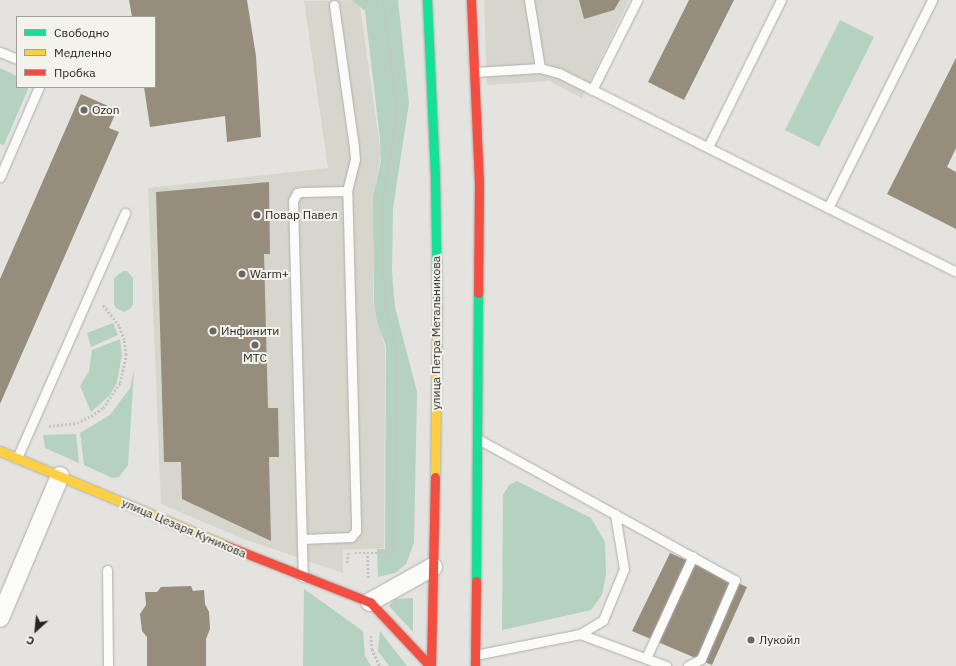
<!DOCTYPE html>
<html>
<head>
<meta charset="utf-8">
<style>
  body { margin:0 }
  #map { position:relative; width:956px; height:666px; overflow:hidden; background:#e4e3df; font-family:"IBM Plex Sans",sans-serif }
  div>[style] { position:absolute }
  .built>* { inset:0; background:#d7d6cc }
  .green>* { inset:0; background:#b5d2c0 }
  .building>* { inset:0; background:#968d7d }
  .path>* { height:2.5px; margin-top:-1.25px; transform-origin:0; background:repeating-linear-gradient(90deg,#c5c4c3 0 2px,transparent 0 4px) }
  .roads { filter:drop-shadow(0 0 1px #afaeab) drop-shadow(0 0 1px #afaeab) }
  .lane>* { height:9px; margin:-4.5px; padding:0 4.5px; transform-origin:4.5px; border-radius:4.5px; background:#fbfbfa }
  .street>* { height:18px; margin:-9px; padding:0 9px; transform-origin:9px; border-radius:9px; background:#fbfbfa }
  .fast>* { height:9px; margin:-4.5px; padding:0 4.5px; transform-origin:4.5px; border-radius:4.5px; background:#16e098 }
  .slow>* { height:9px; margin:-4.5px; padding:0 4.5px; transform-origin:4.5px; border-radius:4.5px; background:#ffcf43 }
  .jam>* { height:9px; margin:-4.5px; padding:0 4.5px; transform-origin:4.5px; border-radius:4.5px; background:#f24e42 }
  .dots>* { width:11px; height:11px; translate:-50% -50%; box-sizing:border-box; border:2px solid #f3f2eb; border-radius:50% }
  span { translate:-50% -50%; white-space:nowrap; text-align:center; line-height:1.15; -webkit-text-stroke:4px #f3f2eb; paint-order:stroke }
  .poi-label { font-size:12px; color:#252522 }
  .left { translate:0 -50%; text-align:left }
  .street-label { font-size:12px; color:#252522 }
  .legend { position:absolute; left:16px; top:16px; width:140px; height:72px; box-sizing:border-box; background:#f3f2eb; border:1px solid #a1a09b; margin:0; padding:5px 7px; list-style:none; font-size:12px; color:#252522 }
  .legend li { display:flex; align-items:center; gap:8px; height:20px }
  .legend b { width:20px; border:1px solid #a1a09b }
  .north { position:absolute; left:16px; top:610px; width:40px; height:40px; -webkit-text-stroke:3px #f3f2eb; paint-order:stroke; rotate:207deg; font-size:11px; font-weight:700; line-height:16px; text-align:center; color:#252522 }
  .north::after { content:''; display:block; margin:auto; width:14px; height:18px; background:#252522; clip-path:polygon(50% 0,100% 100%,50% 72%,0 100%) }
</style>
</head>
<body>
<div id="map">
  <div class="built">
    <div style="clip-path:polygon(359px 0,381px 154px,374px 194px,373px 300px,385px 348px,384px 548px,343px 550px,343px 573px,241px 538px,161px 504px,148px 188px,328px 168px,304px 1px)"></div>
    <div style="clip-path:polygon(484px 0,629px 0,582px 98px,549px 81px,487px 85px)"></div>
  </div>
  <div class="green">
    <div style="clip-path:polygon(352px 0,398px 0,409px 103px,393px 208px,392px 271px,395px 307px,417px 392px,414px 543px,406px 564px,395px 573px,378px 577px,377px 549px,385px 549px,386px 346px,377px 322px,374px 301px,373px 197px,381px 161px,380px 139px,365px 11px)"></div>
    <div style="clip-path:polygon(840px 20px,874px 37px,819px 147px,785px 130px)"></div>
    <div style="clip-path:polygon(0 68px,17px 76px,17px 87px,29px 87px,4px 145px,0 144px)"></div>
    <div style="clip-path:polygon(123px 271px,127px 271px,133px 278px,133px 304px,131px 308px,124px 312px,116px 308px,114px 304px,114px 278px)"></div>
    <div style="clip-path:polygon(113px 323px,118px 335px,91px 347px,87px 333px)"></div>
    <div style="clip-path:polygon(120px 339px,122px 355px,117px 382px,110px 395px,91px 412px,80px 386px,89px 371px,92px 350px)"></div>
    <div style="clip-path:polygon(134px 371px,128px 465px,119px 477px,112px 478px,84px 465px,80px 433px,110px 415px,130px 388px)"></div>
    <div style="clip-path:polygon(76px 434px,79px 463px,45px 448px,43px 435px)"></div>
    <div style="clip-path:polygon(517px 481px,591px 518px,605px 542px,606px 575px,602px 595px,591px 610px,502px 630px,503px 495px,509px 485px)"></div>
    <div style="clip-path:polygon(304px 589px,363px 631px,365px 656px,371px 666px,303px 666px)"></div>
    <div style="clip-path:polygon(413px 598px,413px 632px,389px 606px,395px 599px)"></div>
    <div style="clip-path:polygon(380px 631px,407px 666px,389px 666px,378px 651px)"></div>
  </div>
  <div class="building">
    <div style="clip-path:polygon(129px 0,247px 0,256px 56px,261px 137px,227px 142px,225px 116px,150px 127px,144px 87px,155px 87px,155px 17px,132px 17px)"></div>
    <div style="clip-path:polygon(579px 0,620px 0,614px 10px,584px 19px)"></div>
    <div style="clip-path:polygon(689px 0,734px 0,684px 100px,648px 82px)"></div>
    <div style="clip-path:polygon(956px 58px,956px 148px,947px 167px,956px 172px,956px 229px,887px 194px)"></div>
    <div style="clip-path:polygon(81px 94px,117px 110px,109px 128px,119px 132px,0 404px,0 279px)"></div>
    <div style="clip-path:polygon(269px 182px,270px 254px,264px 254px,268px 408px,278px 408px,279px 457px,269px 457px,271px 541px,182px 499px,181px 462px,164px 462px,156px 192px)"></div>
    <div style="clip-path:polygon(670px 553px,747px 587px,712px 665px,632px 631px)"></div>
    <div style="clip-path:polygon(191px 586px,193px 591px,204px 590px,205px 604px,209px 612px,210px 629px,206px 639px,206px 666px,147px 666px,147px 637px,142px 631px,140px 614px,146px 605px,145px 592px,157px 592px,161px 587px)"></div>
  </div>
  <div class="path">
    <div style="left:49px;top:426px;width:28px;rotate:-6deg"></div>
    <div style="left:77px;top:423px;width:16px;rotate:-27deg"></div>
    <div style="left:91px;top:416px;width:14px;rotate:-34deg"></div>
    <div style="left:103px;top:408px;width:30px;rotate:-56deg"></div>
    <div style="left:120px;top:383px;width:29px;rotate:-78deg"></div>
    <div style="left:126px;top:355px;width:15px;rotate:-98deg"></div>
    <div style="left:124px;top:340px;width:15px;rotate:-110deg"></div>
    <div style="left:119px;top:326px;width:28px;rotate:-128deg"></div>
    <div style="left:355px;top:553px;width:12px"></div>
    <div style="left:347px;top:563px;width:10px;rotate:-84deg"></div>
    <div style="left:368px;top:578px;width:25px;rotate:-92deg"></div>
    <div style="left:367px;top:553px;width:26px"></div>
    <div style="left:393px;top:553px;width:202px;rotate:-88.9deg"></div>
    <div style="left:397px;top:351px;width:47px;rotate:-104.9deg"></div>
    <div style="left:385px;top:306px;width:100px;rotate:-92.3deg"></div>
    <div style="left:381px;top:206px;width:91px;rotate:-79.9deg"></div>
    <div style="left:397px;top:116px;width:117px;rotate:-96.9deg"></div>
    <div style="left:371px;top:636px;width:13px;rotate:86deg"></div>
    <div style="left:372px;top:649px;width:19px;rotate:65deg"></div>
  </div>
  <div class="roads">
    <div class="lane">
      <div style="left:529px;top:0;width:69px;rotate:80.8deg"></div>
      <div style="left:334px;top:5px;width:144px;rotate:82deg"></div>
      <div style="left:354px;top:148px;width:11px;rotate:85deg"></div>
      <div style="left:355px;top:159px;width:33px;rotate:104deg"></div>
      <div style="left:0;top:52px;width:18px;rotate:22deg"></div>
      <div style="left:474px;top:72px;width:66px;rotate:-3.5deg"></div>
      <div style="left:540px;top:68px;width:20px;rotate:15deg"></div>
      <div style="left:559px;top:73px;width:444px;rotate:26.6deg"></div>
      <div style="left:592px;top:90px;width:101px;rotate:-63.4deg"></div>
      <div style="left:708px;top:147px;width:164px;rotate:-63.6deg"></div>
      <div style="left:0;top:177px;width:98px;rotate:-66.6deg"></div>
      <div style="left:828px;top:208px;width:233px;rotate:-63.4deg"></div>
      <div style="left:478px;top:439px;width:293px;rotate:28.8deg"></div>
      <div style="left:735px;top:580px;width:86px;rotate:113.3deg"></div>
      <div style="left:701px;top:659px;width:15px;rotate:152deg"></div>
      <div style="left:17px;top:458px;width:268px;rotate:-66.2deg"></div>
      <div style="left:302px;top:539px;width:49px;rotate:-2.3deg"></div>
      <div style="left:351px;top:537px;width:8px;rotate:-50deg"></div>
      <div style="left:356px;top:531px;width:7px;rotate:-90deg"></div>
      <div style="left:356px;top:524px;width:333px;rotate:-91.5deg"></div>
      <div style="left:347px;top:191px;width:46px;rotate:178.8deg"></div>
      <div style="left:301px;top:192px;width:4px;rotate:166deg"></div>
      <div style="left:297px;top:193px;width:9px;rotate:117deg"></div>
      <div style="left:293px;top:201px;width:376px;rotate:88.5deg"></div>
      <div style="left:107px;top:570px;width:96px;rotate:89.4deg"></div>
      <div style="left:580px;top:634px;width:92px;rotate:20.4deg"></div>
      <div style="left:475px;top:655px;width:107px;rotate:-11.3deg"></div>
      <div style="left:580px;top:634px;width:27px;rotate:-31deg"></div>
      <div style="left:603px;top:620px;width:55px;rotate:-67.6deg"></div>
      <div style="left:624px;top:569px;width:56px;rotate:-99.3deg"></div>
      <div style="left:646px;top:658px;width:112px;rotate:-65.3deg"></div>
    </div>
    <div class="street">
      <div style="left:370px;top:602px;width:72px;rotate:-29.1deg"></div>
      <div style="left:0;top:618px;width:154px;rotate:-67.1deg"></div>
    </div>
    <div class="fast">
      <div style="left:427px;top:0;width:177px;rotate:87.4deg"></div>
      <div style="left:435px;top:177px;width:132px;rotate:89.1deg"></div>
      <div style="left:476px;top:581px;width:288px;rotate:-89.6deg"></div>
    </div>
    <div class="slow">
      <div style="left:0;top:451px;width:244px;rotate:22.7deg"></div>
      <div style="left:435px;top:477px;width:168px;rotate:-89.3deg"></div>
    </div>
    <div class="jam">
      <div style="left:471px;top:0;width:184px;rotate:87.5deg"></div>
      <div style="left:479px;top:184px;width:109px;rotate:90.5deg"></div>
      <div style="left:225px;top:545px;width:156px;rotate:21.5deg"></div>
      <div style="left:370px;top:602px;width:88px;rotate:46.8deg"></div>
      <div style="left:431px;top:666px;width:189px;rotate:-88.8deg"></div>
      <div style="left:475px;top:666px;width:85px;rotate:-89.3deg"></div>
    </div>
  </div>
  <div class="dots">
    <div style="left:84px;top:110px;background:#686864"></div>
    <div style="left:257px;top:215px;background:#686864"></div>
    <div style="left:242px;top:274px;background:#686864"></div>
    <div style="left:213px;top:331px;background:#686864"></div>
    <div style="left:255px;top:345px;background:#686864"></div>
    <div style="left:751px;top:640px;background:#686864"></div>
  </div>
  <div class="poi-label">
    <span class="left" style="left:92px;top:110px">Ozon</span>
    <span class="left" style="left:265px;top:215px">Повар Павел</span>
    <span class="left" style="left:250px;top:274px">Warm+</span>
    <span class="left" style="left:221px;top:331px">Инфинити</span>
    <span style="left:255px;top:358px">МТС</span>
    <span class="left" style="left:759px;top:640px">Лукойл</span>
  </div>
  <div class="street-label">
    <span style="left:436px;top:333px;rotate:-90deg">улица Петра Метальникова</span>
    <span style="left:184px;top:528px;rotate:23deg">улица Цезаря Куникова</span>
  </div>
  <ul class="legend">
  <li><b style="height:5px;background:#16e098"></b>Свободно</li>
  <li><b style="height:5px;background:#ffcf43"></b>Медленно</li>
  <li><b style="height:5px;background:#f24e42"></b>Пробка</li>
  </ul>
  <div class="north">С</div>
</div>
</body>
</html>
